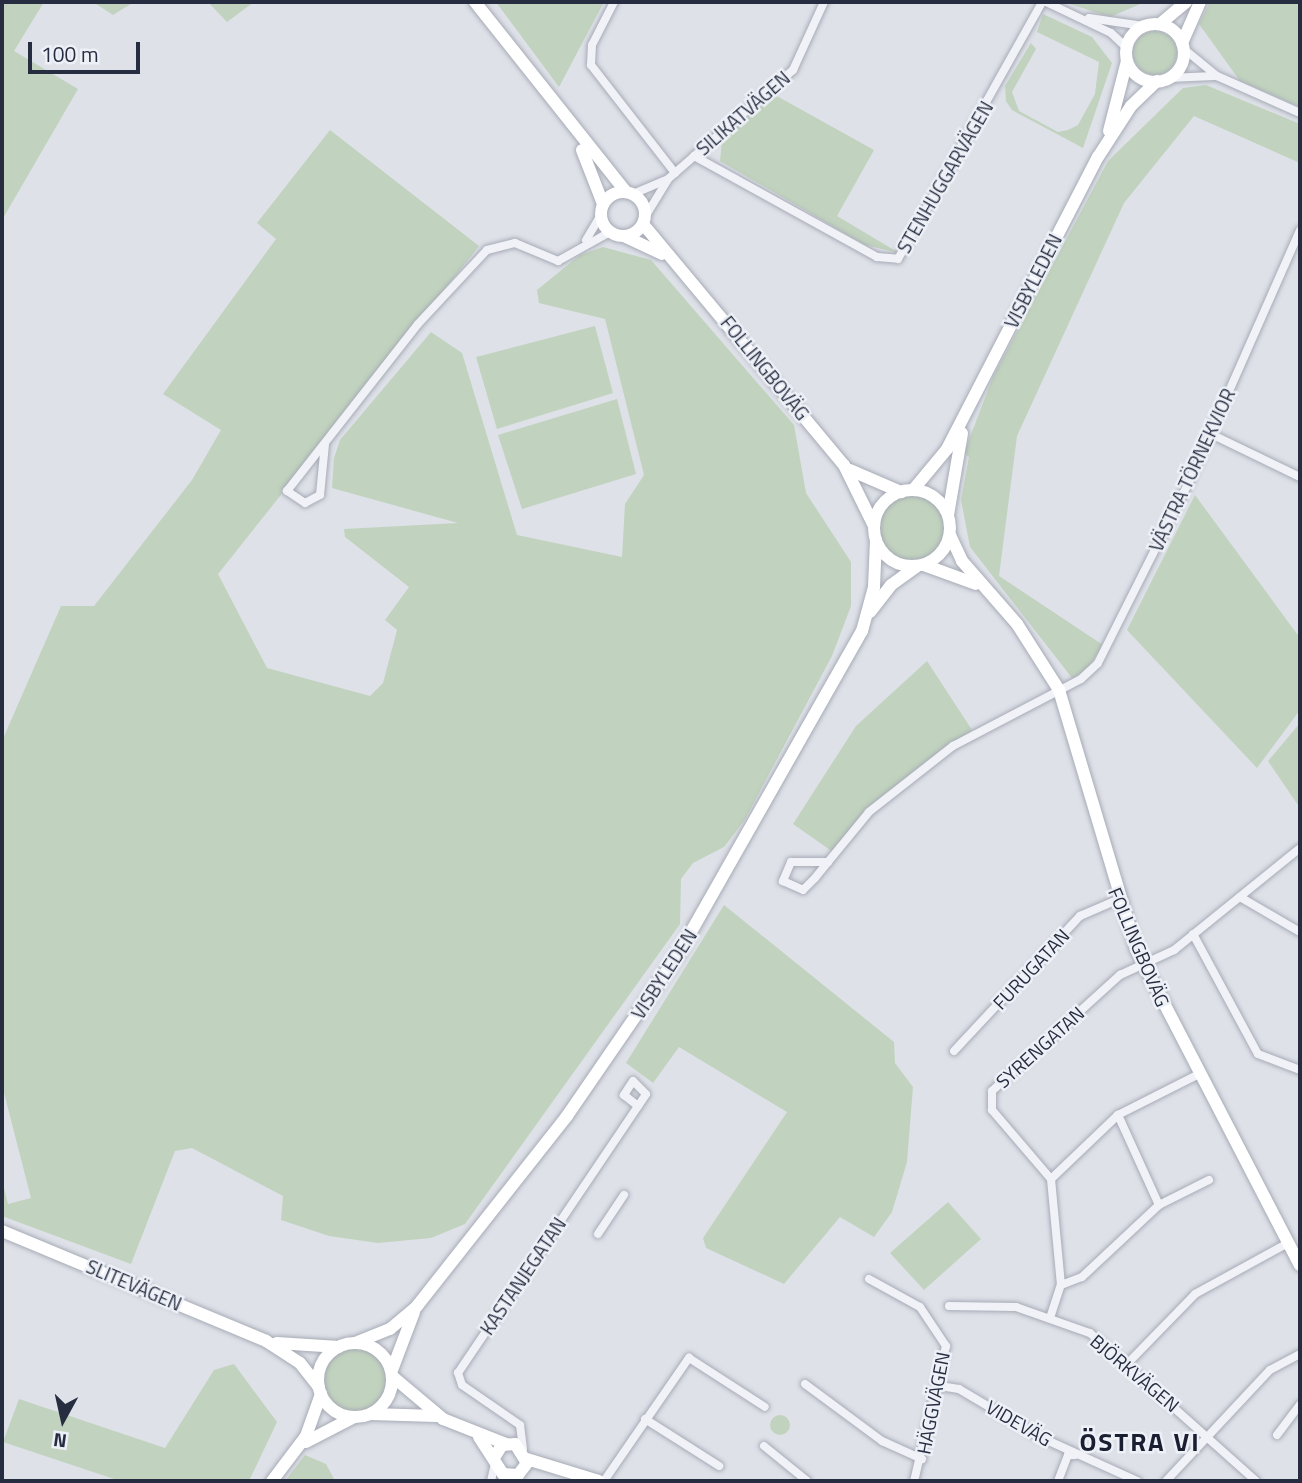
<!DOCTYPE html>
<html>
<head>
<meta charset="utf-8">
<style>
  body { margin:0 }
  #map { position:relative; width:1302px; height:1483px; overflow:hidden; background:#dee1e8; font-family:"Titillium Web",sans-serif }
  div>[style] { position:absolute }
  .green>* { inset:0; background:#c1d3be }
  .round { border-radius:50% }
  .roads { filter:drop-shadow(0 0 2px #a7abb6) drop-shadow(0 0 2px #a7abb6) }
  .street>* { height:8px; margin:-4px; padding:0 4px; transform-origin:4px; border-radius:4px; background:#f1f2f7 }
  .secondary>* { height:12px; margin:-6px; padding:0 6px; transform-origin:6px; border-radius:6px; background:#fff }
  .secondary>.ring { margin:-6px; padding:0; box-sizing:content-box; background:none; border:12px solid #fff; border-radius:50% }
  span { translate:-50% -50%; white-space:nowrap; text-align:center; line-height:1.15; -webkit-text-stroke:5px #edf0f6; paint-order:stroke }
  .street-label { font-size:19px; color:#262d40 }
  .district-label { font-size:26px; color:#191e31; font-weight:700; letter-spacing:2px }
  .frame { position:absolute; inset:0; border:4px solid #262d40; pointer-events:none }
  .north { position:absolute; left:28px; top:1385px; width:70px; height:70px; -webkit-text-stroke:5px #edf0f6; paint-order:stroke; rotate:188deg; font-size:19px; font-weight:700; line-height:28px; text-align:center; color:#262d40 }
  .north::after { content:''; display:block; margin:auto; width:24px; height:32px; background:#262d40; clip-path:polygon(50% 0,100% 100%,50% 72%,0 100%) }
  .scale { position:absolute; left:28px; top:42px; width:112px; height:32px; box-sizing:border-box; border:4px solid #262d40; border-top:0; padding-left:9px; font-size:21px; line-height:24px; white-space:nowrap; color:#262d40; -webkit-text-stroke:5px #edf0f6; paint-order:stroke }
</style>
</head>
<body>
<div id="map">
  <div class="green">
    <div style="clip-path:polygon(2px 2px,44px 2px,14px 51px,78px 89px,2px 220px)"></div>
    <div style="clip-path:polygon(93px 2px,134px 2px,113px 15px)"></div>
    <div style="clip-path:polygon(208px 2px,254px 2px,227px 22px)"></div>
    <div style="clip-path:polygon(496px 2px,604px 2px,559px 87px)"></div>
    <div style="clip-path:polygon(1064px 2px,1145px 2px,1110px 17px)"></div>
    <div style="clip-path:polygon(1210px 2px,1300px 2px,1300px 107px,1240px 81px,1199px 24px)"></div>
    <div style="clip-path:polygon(1043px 14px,1092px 37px,1112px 63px,1083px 148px,1012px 110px,1006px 101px,1005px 86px,1031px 43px,1036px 49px,1012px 92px,1019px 111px,1058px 132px,1068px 130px,1078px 125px,1095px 94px,1099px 62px,1037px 32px)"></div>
    <div class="round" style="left:1133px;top:31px;width:44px;height:44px"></div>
    <div style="clip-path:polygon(1206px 85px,1300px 124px,1300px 163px,1194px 116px,1124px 203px,1017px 436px,999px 576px,1103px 645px,1086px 671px,1072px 678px,970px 547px,961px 500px,969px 457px,964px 453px,993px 377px,1108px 161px,1183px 88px)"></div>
    <div style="clip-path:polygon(775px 95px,874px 150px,837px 216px,899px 253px,865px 245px,720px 161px,722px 140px)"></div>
    <div style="clip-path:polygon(330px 130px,479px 246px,218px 574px,267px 668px,370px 696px,383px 683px,397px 630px,385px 620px,409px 587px,345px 537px,344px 529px,458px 523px,332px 488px,334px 458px,340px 440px,431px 332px,462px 353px,517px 535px,622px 557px,625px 504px,644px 475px,605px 319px,539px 303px,537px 290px,580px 255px,603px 247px,651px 260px,794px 425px,806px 493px,851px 562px,851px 606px,832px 656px,744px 821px,724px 847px,693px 863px,681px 879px,680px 924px,465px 1224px,431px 1238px,378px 1243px,329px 1236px,281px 1220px,283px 1196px,192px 1148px,175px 1151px,131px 1264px,2px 1216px,2px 1180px,8px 1204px,31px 1198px,2px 1085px,2px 741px,61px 606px,94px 606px,192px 480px,221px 430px,163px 394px,276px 239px,257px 223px)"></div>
    <div style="clip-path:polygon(595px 326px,613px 393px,497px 429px,476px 357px)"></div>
    <div style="clip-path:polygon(617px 399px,636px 474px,522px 509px,498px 435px)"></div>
    <div style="clip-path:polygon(1195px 495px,1300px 638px,1300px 710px,1257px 768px,1127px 630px)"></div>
    <div class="round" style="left:879px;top:496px;width:66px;height:66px"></div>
    <div style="clip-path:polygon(927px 661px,972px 730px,866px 812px,833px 852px,793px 824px,856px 726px)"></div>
    <div style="clip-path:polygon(1300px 723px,1300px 808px,1268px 761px)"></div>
    <div style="clip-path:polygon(724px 905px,894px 1042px,895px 1063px,913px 1087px,907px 1162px,892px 1212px,874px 1237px,840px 1217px,784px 1284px,706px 1248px,703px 1238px,787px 1112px,679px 1047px,653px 1083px,626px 1063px)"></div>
    <div style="clip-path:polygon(948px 1202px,981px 1239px,924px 1290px,890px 1253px)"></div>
    <div class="round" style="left:323px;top:1347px;width:66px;height:66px"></div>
    <div style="clip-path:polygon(234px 1364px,277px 1422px,249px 1481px,120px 1481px,3px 1442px,19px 1399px,165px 1448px,214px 1370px)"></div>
    <div class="round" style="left:770px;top:1415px;width:20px;height:20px"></div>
    <div style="clip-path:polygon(305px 1455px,326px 1464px,335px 1481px,285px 1481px)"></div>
  </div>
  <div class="roads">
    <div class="street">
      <div style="left:614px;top:2px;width:48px;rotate:117.1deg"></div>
      <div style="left:592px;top:45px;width:20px;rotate:93deg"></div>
      <div style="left:591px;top:65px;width:137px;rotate:52.1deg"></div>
      <div style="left:1046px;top:2px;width:72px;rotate:25.5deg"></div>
      <div style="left:1111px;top:33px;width:22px;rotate:43deg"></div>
      <div style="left:1089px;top:18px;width:55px;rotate:8.4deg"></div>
      <div style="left:1184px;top:49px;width:43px;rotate:39.3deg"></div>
      <div style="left:1217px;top:76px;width:91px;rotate:24deg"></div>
      <div style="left:1169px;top:78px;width:45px;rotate:-2.5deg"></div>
      <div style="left:694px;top:156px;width:209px;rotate:28.9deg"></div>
      <div style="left:877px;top:257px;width:21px;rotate:5deg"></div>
      <div style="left:898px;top:259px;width:295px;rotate:-60.7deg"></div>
      <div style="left:633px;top:194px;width:38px;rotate:-23deg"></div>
      <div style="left:668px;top:179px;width:166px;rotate:-41.1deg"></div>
      <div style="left:793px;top:70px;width:75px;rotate:-65.5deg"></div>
      <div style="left:645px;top:217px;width:42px;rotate:-58.6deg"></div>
      <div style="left:586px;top:240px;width:29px;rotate:-59deg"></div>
      <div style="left:1211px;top:434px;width:99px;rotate:25.8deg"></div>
      <div style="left:325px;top:444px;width:51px;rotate:95.6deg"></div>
      <div style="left:320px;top:495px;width:17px;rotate:152deg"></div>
      <div style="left:305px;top:503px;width:22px;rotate:-146deg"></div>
      <div style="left:287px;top:491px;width:212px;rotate:-51.9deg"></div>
      <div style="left:418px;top:324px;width:101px;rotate:-47deg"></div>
      <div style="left:487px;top:250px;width:29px;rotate:-14deg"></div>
      <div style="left:515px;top:243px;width:47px;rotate:22.7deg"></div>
      <div style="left:558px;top:261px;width:60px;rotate:-29.1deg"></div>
      <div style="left:828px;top:862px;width:37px;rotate:180deg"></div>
      <div style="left:791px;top:862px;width:21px;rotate:113deg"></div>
      <div style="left:783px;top:881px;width:22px;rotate:24deg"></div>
      <div style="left:803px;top:890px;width:17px;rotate:-45deg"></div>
      <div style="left:815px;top:878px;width:21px;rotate:-51deg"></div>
      <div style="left:828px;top:862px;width:65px;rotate:-50.6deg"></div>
      <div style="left:869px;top:812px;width:107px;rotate:-38.2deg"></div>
      <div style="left:953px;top:746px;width:144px;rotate:-27.6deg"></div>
      <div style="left:1081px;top:679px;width:23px;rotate:-43deg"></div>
      <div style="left:1098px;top:663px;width:203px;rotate:-63.3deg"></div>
      <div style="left:1189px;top:482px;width:275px;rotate:-66.2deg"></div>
      <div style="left:1240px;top:897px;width:69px;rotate:30.3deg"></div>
      <div style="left:1193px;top:934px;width:136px;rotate:61.6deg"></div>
      <div style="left:1258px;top:1054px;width:45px;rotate:20.9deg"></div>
      <div style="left:954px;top:1051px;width:185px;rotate:-47deg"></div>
      <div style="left:1080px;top:916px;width:40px;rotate:-23.4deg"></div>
      <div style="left:1118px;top:1115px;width:99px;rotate:65.5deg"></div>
      <div style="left:1051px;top:1179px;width:91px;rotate:-130.5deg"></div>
      <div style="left:992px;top:1110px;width:19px;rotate:-90deg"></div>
      <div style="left:992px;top:1091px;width:173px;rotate:-42.2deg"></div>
      <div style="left:1120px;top:975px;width:60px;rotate:-24.8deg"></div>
      <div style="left:1174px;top:950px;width:162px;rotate:-39deg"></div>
      <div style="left:598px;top:1234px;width:47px;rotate:-56.3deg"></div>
      <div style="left:869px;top:1279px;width:58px;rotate:28.8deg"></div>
      <div style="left:920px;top:1307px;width:47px;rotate:56.3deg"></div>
      <div style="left:946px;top:1346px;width:139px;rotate:103.3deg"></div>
      <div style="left:1061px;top:1285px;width:22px;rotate:-21deg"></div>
      <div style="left:1082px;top:1277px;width:105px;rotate:-43.1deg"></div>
      <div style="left:1159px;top:1205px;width:56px;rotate:-26.6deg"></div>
      <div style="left:949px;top:1306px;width:67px;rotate:0.9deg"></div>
      <div style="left:1016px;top:1307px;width:78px;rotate:19.4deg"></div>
      <div style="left:1090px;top:1333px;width:222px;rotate:41.7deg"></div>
      <div style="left:1050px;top:1318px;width:35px;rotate:-72deg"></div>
      <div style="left:1061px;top:1285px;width:106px;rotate:-95.4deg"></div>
      <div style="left:1051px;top:1179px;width:93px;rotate:-43.7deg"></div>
      <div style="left:1118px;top:1115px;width:91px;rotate:-26.8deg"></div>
      <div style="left:1128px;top:1363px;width:96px;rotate:-45.8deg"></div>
      <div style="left:1195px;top:1294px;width:106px;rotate:-28.7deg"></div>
      <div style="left:805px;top:1384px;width:96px;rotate:36.5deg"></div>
      <div style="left:882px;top:1441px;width:44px;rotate:24.2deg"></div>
      <div style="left:940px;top:1386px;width:19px;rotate:9deg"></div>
      <div style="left:959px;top:1389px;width:94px;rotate:30.7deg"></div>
      <div style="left:1040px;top:1437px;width:107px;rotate:24.4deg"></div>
      <div style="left:645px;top:1419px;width:88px;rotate:32.4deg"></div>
      <div style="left:1277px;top:1435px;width:38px;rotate:-53deg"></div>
      <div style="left:764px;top:1446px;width:55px;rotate:39.1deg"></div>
      <div style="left:523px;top:1449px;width:24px;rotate:-97deg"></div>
      <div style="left:520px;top:1425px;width:70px;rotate:-145.4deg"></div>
      <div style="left:462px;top:1385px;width:13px;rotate:-108deg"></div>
      <div style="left:458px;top:1373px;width:336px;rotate:-56deg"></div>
      <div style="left:646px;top:1094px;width:18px;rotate:-135deg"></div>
      <div style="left:633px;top:1081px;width:17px;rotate:123deg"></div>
      <div style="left:624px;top:1095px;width:18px;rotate:38deg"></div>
      <div style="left:491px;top:1481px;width:17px;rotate:-77deg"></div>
      <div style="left:604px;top:1481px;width:150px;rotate:-55.4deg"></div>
      <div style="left:689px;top:1358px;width:90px;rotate:32.8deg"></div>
      <div style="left:1058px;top:1481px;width:28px;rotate:-69deg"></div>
      <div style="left:1068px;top:1455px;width:7px"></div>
      <div style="left:1166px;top:1481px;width:152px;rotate:-46.9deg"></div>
      <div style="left:1270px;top:1370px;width:34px;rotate:-28deg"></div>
    </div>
    <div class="secondary">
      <div style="left:475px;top:2px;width:243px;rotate:51.5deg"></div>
      <div style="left:1160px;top:24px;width:34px;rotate:-40deg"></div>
      <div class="ring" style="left:1126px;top:24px;width:46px;height:46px"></div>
      <div style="left:1182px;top:43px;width:45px;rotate:-66.3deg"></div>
      <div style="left:1109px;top:131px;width:72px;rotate:-75.6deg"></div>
      <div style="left:582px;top:150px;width:58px;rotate:68.7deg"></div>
      <div class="ring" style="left:601px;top:192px;width:32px;height:32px"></div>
      <div style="left:643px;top:224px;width:314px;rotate:50.2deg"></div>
      <div style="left:844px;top:465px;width:68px;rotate:63.8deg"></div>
      <div style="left:624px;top:236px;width:42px;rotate:25.3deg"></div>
      <div style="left:850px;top:470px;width:56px;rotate:23.3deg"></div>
      <div class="ring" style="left:874px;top:490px;width:64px;height:64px"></div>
      <div style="left:913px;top:490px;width:53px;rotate:-50.3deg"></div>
      <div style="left:947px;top:449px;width:329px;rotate:-62.7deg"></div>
      <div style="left:1098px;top:157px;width:61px;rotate:-57.1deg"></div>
      <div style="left:1131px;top:106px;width:36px;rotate:-44deg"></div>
      <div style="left:948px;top:515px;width:83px;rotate:-80.3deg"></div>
      <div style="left:950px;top:535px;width:29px;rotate:65deg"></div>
      <div style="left:962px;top:561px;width:84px;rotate:48.9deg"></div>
      <div style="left:1017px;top:624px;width:78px;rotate:57.5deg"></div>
      <div style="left:1059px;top:690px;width:270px;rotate:73.4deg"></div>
      <div style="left:1136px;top:949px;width:356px;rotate:62.6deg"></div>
      <div style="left:924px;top:565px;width:55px;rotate:20.1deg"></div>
      <div style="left:870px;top:612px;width:34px;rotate:-52deg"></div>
      <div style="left:891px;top:585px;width:31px;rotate:-36deg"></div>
      <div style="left:2px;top:1231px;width:286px;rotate:22.6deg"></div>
      <div style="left:266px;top:1341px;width:40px;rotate:32.9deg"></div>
      <div style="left:300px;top:1363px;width:31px;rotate:52deg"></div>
      <div style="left:277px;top:1343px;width:62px;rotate:3.7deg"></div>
      <div style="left:355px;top:1343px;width:38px;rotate:-22deg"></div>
      <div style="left:390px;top:1329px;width:35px;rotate:-40deg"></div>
      <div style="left:417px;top:1306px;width:242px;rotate:-51.7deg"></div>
      <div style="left:567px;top:1116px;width:198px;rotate:-55.5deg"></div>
      <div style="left:679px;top:953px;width:370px;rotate:-60.4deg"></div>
      <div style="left:862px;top:631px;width:46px;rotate:-74.7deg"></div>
      <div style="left:874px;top:587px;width:47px;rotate:-87.6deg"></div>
      <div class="ring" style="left:318px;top:1343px;width:62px;height:62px"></div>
      <div style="left:392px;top:1370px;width:62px;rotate:-69.2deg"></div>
      <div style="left:392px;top:1376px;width:67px;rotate:40.1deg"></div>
      <div style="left:443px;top:1419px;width:68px;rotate:21.6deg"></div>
      <div style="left:371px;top:1414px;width:65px;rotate:1.8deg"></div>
      <div style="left:479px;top:1437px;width:44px;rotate:57deg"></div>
      <div style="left:503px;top:1474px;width:15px;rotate:4deg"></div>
      <div style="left:518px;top:1475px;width:15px;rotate:-53deg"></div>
      <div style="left:527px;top:1463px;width:22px;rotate:-122deg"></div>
      <div style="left:515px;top:1444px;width:13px;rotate:176deg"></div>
      <div style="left:502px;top:1445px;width:13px;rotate:122deg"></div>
      <div style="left:306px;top:1442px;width:54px;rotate:-27.5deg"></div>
      <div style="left:527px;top:1459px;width:75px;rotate:17deg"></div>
      <div style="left:272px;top:1481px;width:56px;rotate:-52.9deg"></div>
      <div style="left:306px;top:1436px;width:45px;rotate:-70.3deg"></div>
    </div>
  </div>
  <div class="street-label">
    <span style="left:743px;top:113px;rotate:-41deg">SILIKATVÄGEN</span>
    <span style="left:945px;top:177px;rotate:-60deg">STENHUGGARVÄGEN</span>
    <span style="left:1033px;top:281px;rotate:-63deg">VISBYLEDEN</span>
    <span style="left:765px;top:368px;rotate:51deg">FOLLINGBOVÄG</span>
    <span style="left:1192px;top:470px;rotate:-65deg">VÄSTRA TÖRNEKVIOR</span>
    <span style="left:1139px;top:947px;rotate:67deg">FOLLINGBOVÄG</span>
    <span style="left:1031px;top:969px;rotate:-47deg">FURUGATAN</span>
    <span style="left:664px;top:974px;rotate:-57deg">VISBYLEDEN</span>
    <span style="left:1040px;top:1047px;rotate:-42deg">SYRENGATAN</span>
    <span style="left:523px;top:1276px;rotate:-56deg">KASTANJEGATAN</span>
    <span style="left:134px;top:1285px;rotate:23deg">SLITEVÄGEN</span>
    <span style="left:1135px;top:1373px;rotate:40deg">BJÖRKVÄGEN</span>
    <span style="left:933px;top:1403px;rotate:-79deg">HÄGGVÄGEN</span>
    <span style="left:1019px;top:1423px;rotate:30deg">VIDEVÄG</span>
  </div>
  <div class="district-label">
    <span style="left:1140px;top:1442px">ÖSTRA VI</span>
  </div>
  <div class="frame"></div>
  <div class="north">N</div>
  <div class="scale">100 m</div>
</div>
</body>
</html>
